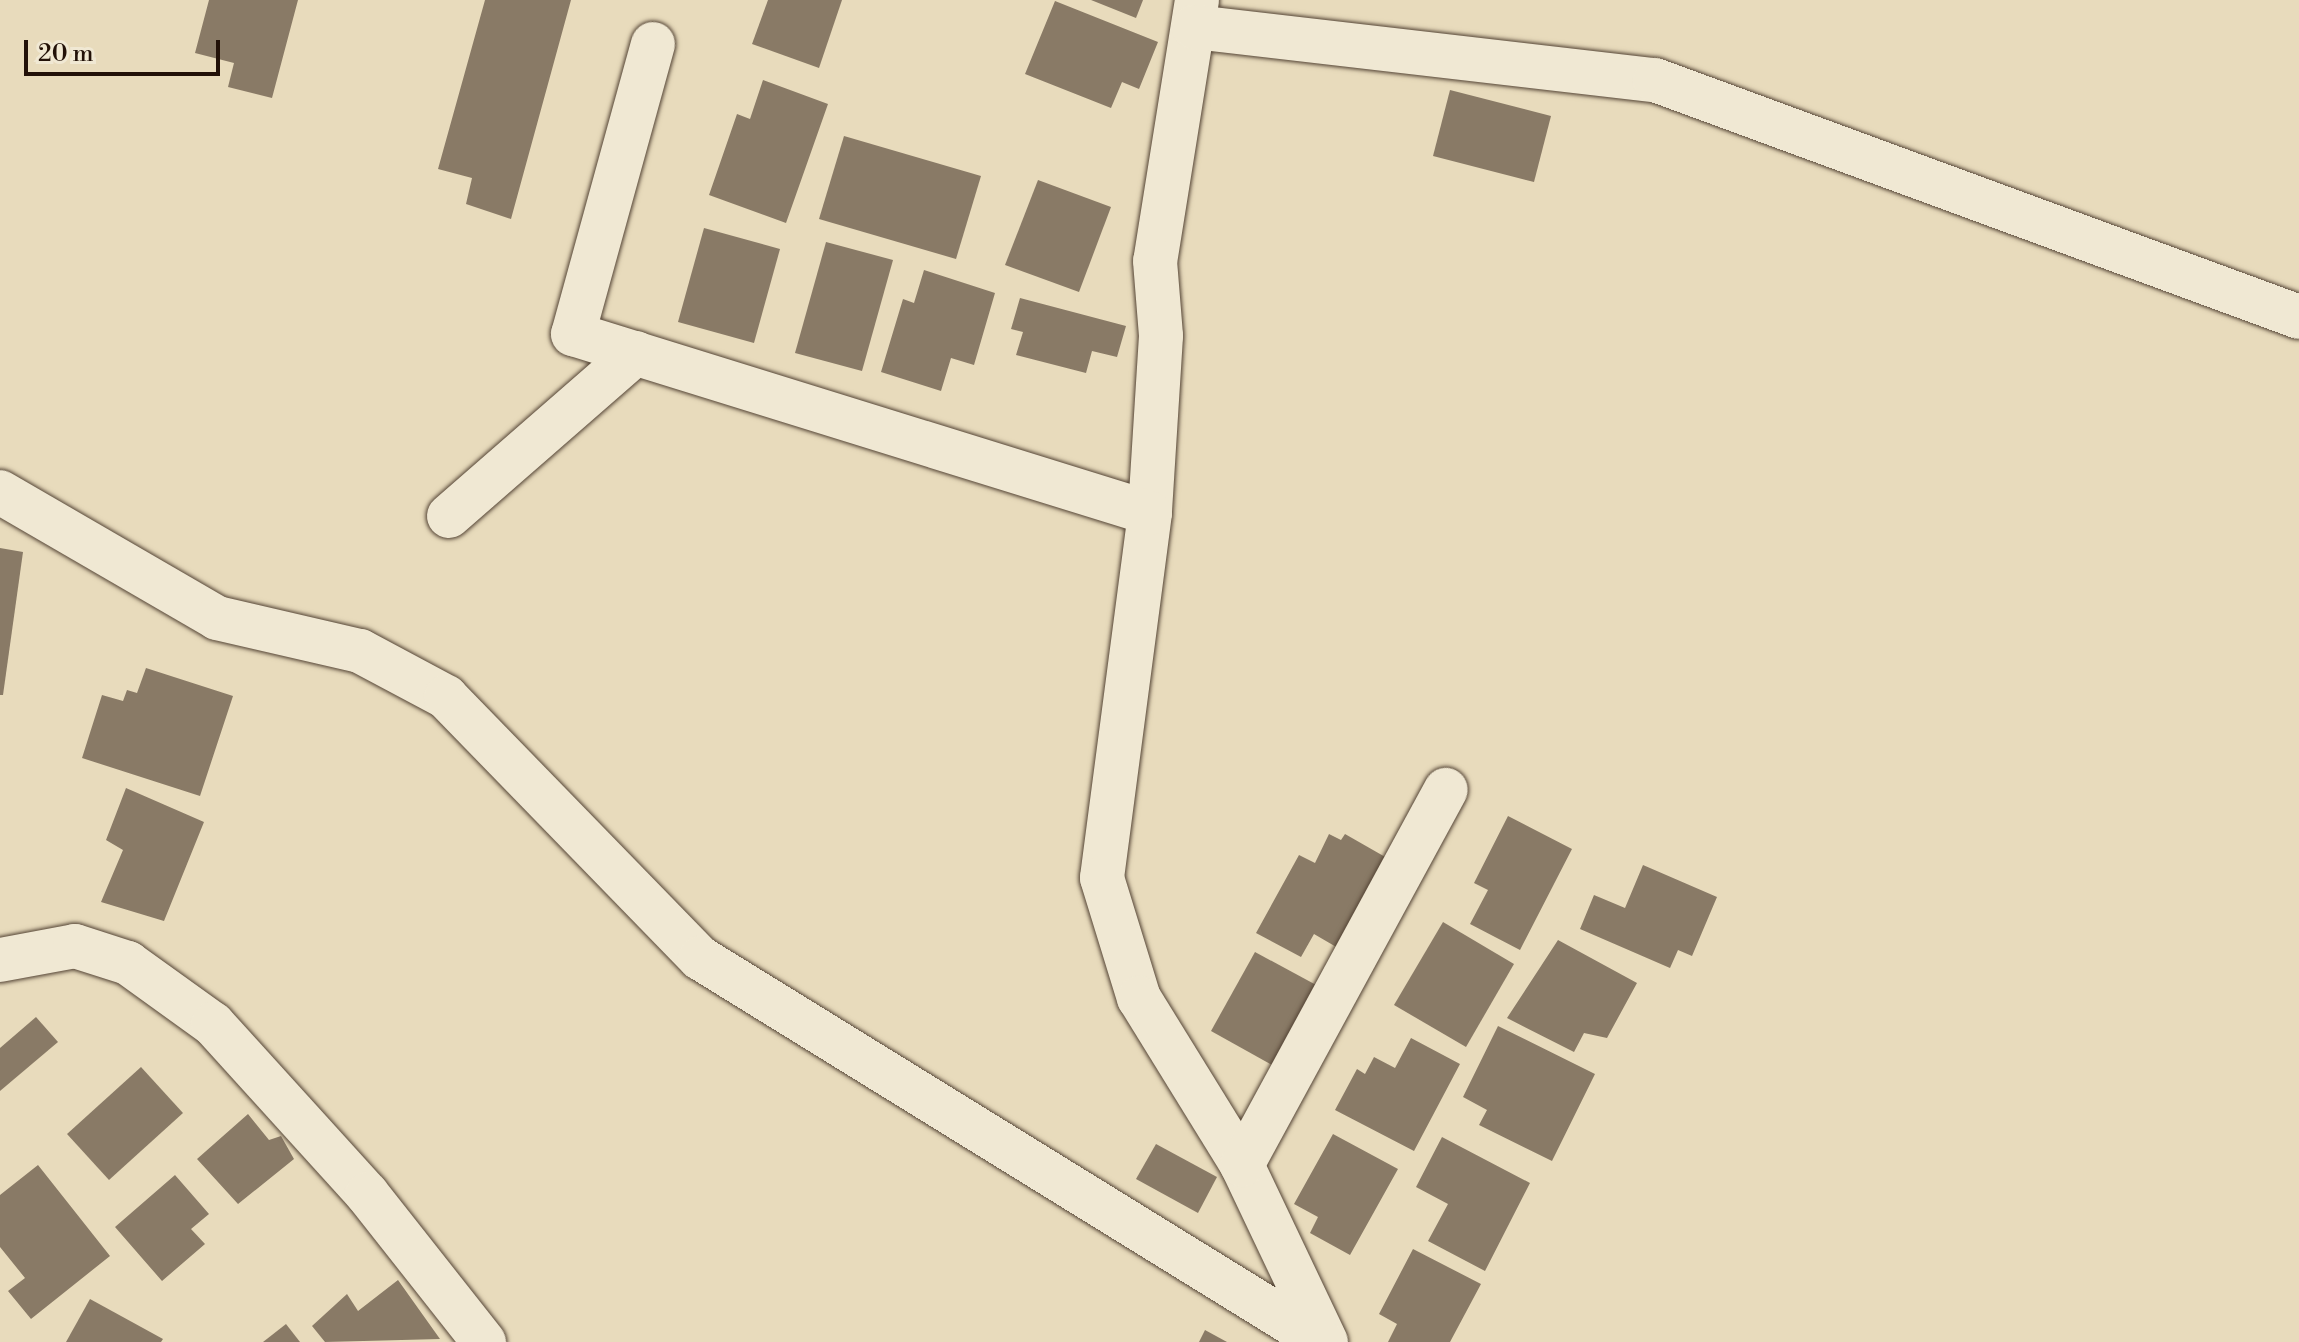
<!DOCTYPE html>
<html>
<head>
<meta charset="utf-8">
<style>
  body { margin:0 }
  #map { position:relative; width:2299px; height:1342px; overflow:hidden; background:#e8dbbc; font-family:"Libre Bodoni",serif }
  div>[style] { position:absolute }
  .building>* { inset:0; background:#897a66 }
  .roads { filter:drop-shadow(0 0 2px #544435) drop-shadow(0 0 2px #544435) }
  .minor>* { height:44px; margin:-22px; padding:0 22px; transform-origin:22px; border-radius:22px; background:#f0e8d3 }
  span { translate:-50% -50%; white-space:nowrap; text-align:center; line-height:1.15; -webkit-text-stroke:6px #f0e8d3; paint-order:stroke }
  .scale { position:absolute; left:24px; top:40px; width:196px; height:36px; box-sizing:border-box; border:4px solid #221108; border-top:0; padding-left:10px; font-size:24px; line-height:28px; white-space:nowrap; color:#221108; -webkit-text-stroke:6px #f0e8d3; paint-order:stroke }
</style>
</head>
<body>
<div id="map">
  <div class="building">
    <div style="clip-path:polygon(209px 0,298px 0,272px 98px,228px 87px,234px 63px,195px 53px)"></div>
    <div style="clip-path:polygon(485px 0,571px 0,511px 219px,466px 204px,472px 178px,438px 169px)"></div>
    <div style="clip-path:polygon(768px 0,842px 0,819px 68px,752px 44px)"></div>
    <div style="clip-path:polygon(1091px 0,1143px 0,1136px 18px)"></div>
    <div style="clip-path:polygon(1055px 1px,1158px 42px,1139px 89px,1122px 82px,1111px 108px,1025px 74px)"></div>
    <div style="clip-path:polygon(763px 80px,828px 104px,786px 223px,709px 195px,737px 114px,750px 119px)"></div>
    <div style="clip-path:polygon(1450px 90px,1551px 116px,1534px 182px,1433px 156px)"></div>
    <div style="clip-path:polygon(844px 136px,981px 176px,956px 259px,819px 219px)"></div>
    <div style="clip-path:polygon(1038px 180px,1111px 207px,1079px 292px,1005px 265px)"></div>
    <div style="clip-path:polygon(704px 228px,780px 249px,754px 343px,678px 322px)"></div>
    <div style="clip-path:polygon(826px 242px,893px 260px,862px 371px,795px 353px)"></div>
    <div style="clip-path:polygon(924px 270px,995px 293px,974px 365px,951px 358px,941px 391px,881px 372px,903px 299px,914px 303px)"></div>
    <div style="clip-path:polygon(1020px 298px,1126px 326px,1117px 357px,1092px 351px,1086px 373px,1016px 355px,1023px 332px,1011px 329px)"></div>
    <div style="clip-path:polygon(0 548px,23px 552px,3px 695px,0 695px)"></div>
    <div style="clip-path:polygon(146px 668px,233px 696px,200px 796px,82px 758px,102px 695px,123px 701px,127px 690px,137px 693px)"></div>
    <div style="clip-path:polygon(126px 788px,204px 822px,164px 921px,101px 902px,123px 850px,106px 840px)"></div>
    <div style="clip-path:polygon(1508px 816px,1572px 849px,1520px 950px,1470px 924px,1488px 890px,1474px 883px)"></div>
    <div style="clip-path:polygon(1329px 834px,1341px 840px,1345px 834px,1387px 858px,1338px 948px,1314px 934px,1301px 957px,1256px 933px,1299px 855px,1315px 863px)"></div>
    <div style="clip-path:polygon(1643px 865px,1717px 897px,1692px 956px,1678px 950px,1670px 968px,1580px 929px,1594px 895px,1625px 908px)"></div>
    <div style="clip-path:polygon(1443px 922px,1514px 964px,1466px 1047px,1394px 1005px)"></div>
    <div style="clip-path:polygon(1558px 940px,1637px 983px,1607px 1038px,1584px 1033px,1574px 1052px,1507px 1018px)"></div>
    <div style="clip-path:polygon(1255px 952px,1318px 986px,1274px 1066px,1211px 1031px)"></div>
    <div style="clip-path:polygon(36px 1017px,58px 1042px,0 1091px,0 1048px)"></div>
    <div style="clip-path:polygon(1498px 1026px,1595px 1074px,1552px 1161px,1479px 1125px,1487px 1110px,1463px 1097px)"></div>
    <div style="clip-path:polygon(1411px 1038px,1460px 1064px,1414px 1151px,1335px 1110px,1357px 1069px,1365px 1074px,1374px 1057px,1395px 1068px)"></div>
    <div style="clip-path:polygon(141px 1067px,183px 1113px,109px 1180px,67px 1134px)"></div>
    <div style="clip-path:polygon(248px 1114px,269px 1140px,281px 1136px,294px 1159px,238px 1204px,197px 1159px)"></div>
    <div style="clip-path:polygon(1333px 1134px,1398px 1169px,1350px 1255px,1310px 1233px,1318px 1217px,1294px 1204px)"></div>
    <div style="clip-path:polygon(1442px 1137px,1530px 1183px,1485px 1271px,1428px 1241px,1448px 1204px,1416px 1187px)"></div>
    <div style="clip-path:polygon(1156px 1144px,1217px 1177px,1198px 1213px,1136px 1179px)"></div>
    <div style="clip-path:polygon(38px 1165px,110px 1256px,31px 1319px,8px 1291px,25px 1278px,0 1247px,0 1195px)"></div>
    <div style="clip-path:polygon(175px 1175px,209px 1214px,191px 1229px,205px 1244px,162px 1281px,115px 1227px)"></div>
    <div style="clip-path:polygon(1413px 1249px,1481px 1284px,1450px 1342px,1388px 1342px,1397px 1324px,1379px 1314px)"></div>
    <div style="clip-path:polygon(398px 1280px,440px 1339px,325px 1342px,312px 1326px,347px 1294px,358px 1311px)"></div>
    <div style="clip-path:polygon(90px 1299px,163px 1339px,161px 1342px,66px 1342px)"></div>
    <div style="clip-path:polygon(286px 1324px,300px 1342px,263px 1342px)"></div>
    <div style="clip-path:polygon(1205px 1330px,1227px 1342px,1199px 1342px)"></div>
  </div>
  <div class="roads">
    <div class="minor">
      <div style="left:1197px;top:0;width:264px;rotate:99.1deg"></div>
      <div style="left:1155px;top:261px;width:75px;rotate:85.4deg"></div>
      <div style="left:1161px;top:336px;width:177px;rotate:93.6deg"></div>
      <div style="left:1150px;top:513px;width:368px;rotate:97.5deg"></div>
      <div style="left:1102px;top:878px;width:126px;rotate:72.9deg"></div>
      <div style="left:1139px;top:998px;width:196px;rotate:58.3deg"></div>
      <div style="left:1242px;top:1165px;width:196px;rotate:64.6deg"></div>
      <div style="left:1194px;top:27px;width:464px;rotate:6.6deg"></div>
      <div style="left:1655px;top:80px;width:686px;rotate:20.2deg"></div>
      <div style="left:653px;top:44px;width:301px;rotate:105.4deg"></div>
      <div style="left:573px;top:334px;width:604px;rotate:17.24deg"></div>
      <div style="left:0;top:492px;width:251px;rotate:30.1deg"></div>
      <div style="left:217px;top:618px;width:147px;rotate:13deg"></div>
      <div style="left:360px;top:651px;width:98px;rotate:28.1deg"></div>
      <div style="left:446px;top:697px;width:364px;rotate:45.8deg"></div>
      <div style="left:700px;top:958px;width:731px;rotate:31.69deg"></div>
      <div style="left:449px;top:516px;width:248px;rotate:-41.1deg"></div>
      <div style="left:0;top:960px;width:76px;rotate:-10.6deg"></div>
      <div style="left:75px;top:946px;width:56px;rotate:17.8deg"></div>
      <div style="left:128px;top:963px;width:105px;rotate:35.7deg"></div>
      <div style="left:213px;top:1024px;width:229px;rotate:47.8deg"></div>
      <div style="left:367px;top:1194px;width:189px;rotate:51.7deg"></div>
      <div style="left:1242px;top:1165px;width:427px;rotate:-61.5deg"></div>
    </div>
  </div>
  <div class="scale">20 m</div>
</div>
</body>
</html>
